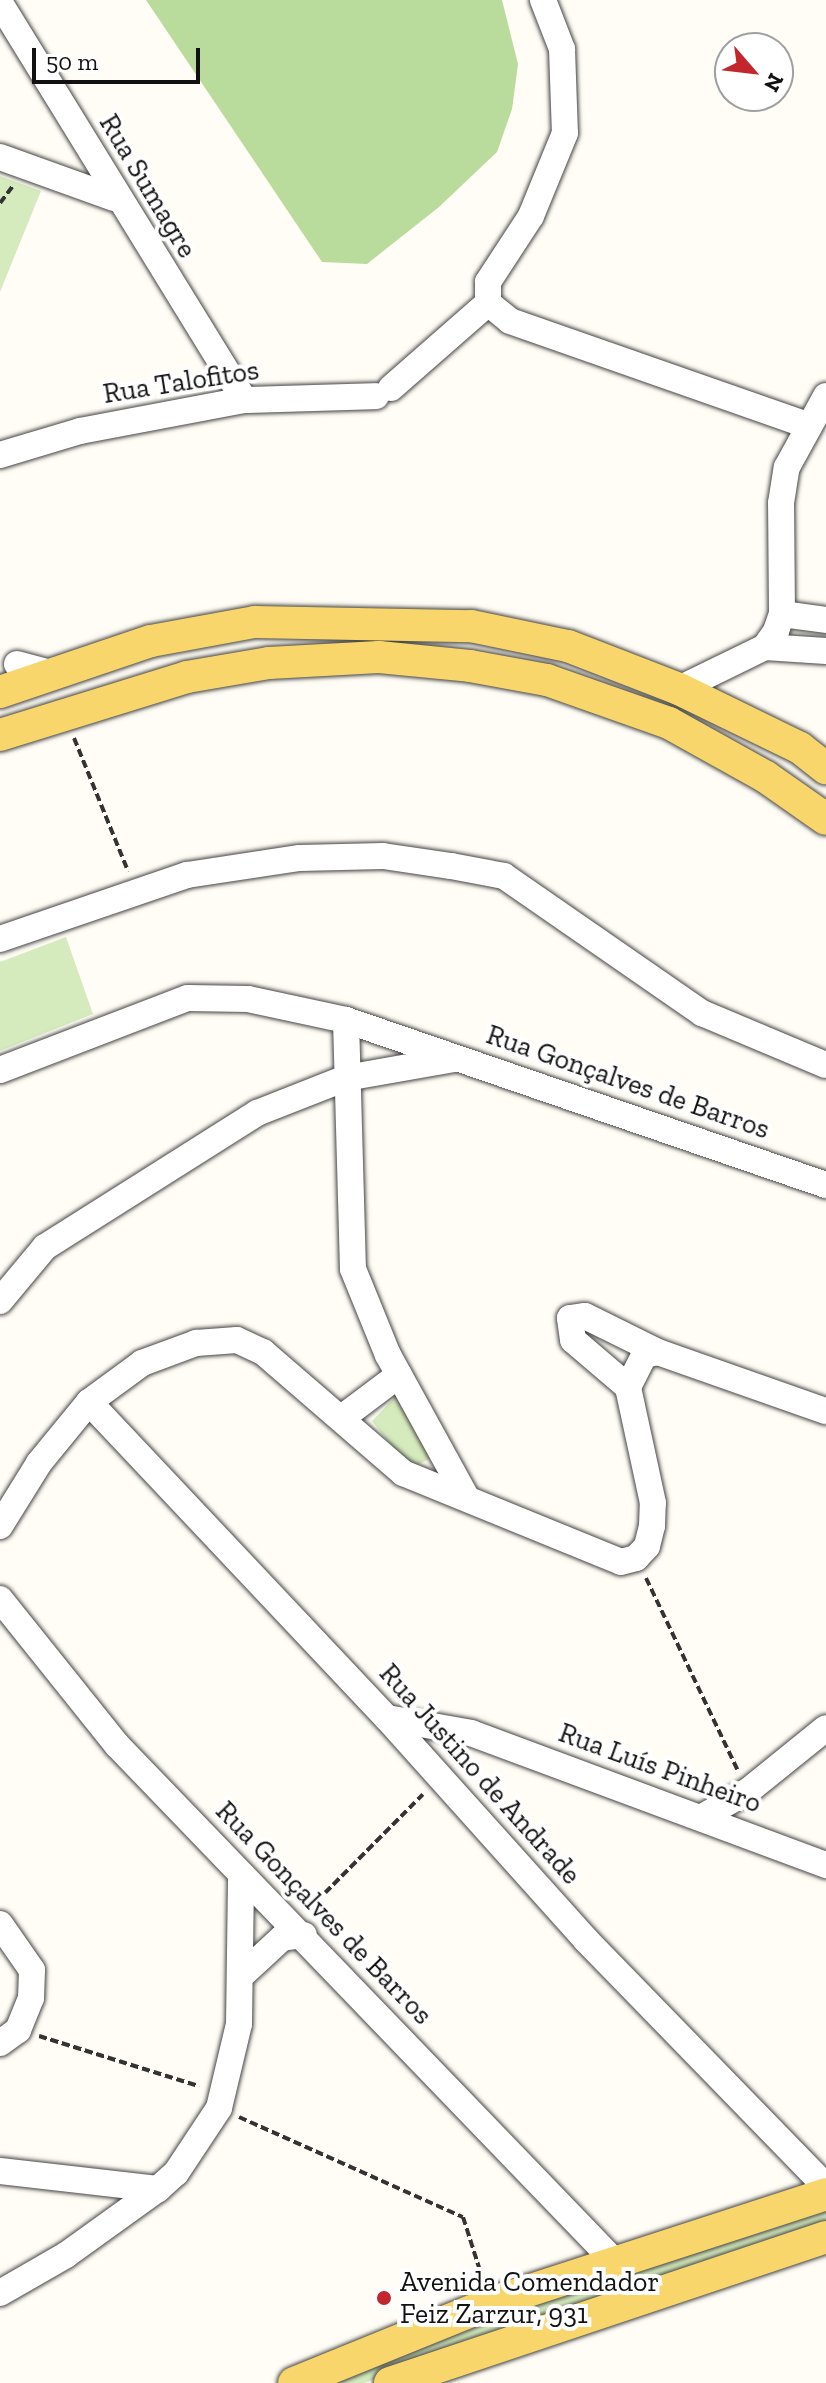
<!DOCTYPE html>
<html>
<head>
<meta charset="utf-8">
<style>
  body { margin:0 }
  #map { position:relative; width:826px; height:2383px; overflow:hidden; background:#fffdf5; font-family:"Zilla Slab",serif }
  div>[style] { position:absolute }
  .green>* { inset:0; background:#d5ebbd }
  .forest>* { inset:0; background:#b9dc9c }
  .path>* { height:4px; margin-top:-2px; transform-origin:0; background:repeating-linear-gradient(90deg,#333 0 8px,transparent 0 12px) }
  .roads { filter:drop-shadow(0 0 2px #444) drop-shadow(0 0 2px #444) }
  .minor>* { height:26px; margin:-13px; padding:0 13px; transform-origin:13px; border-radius:13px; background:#fff }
  .major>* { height:32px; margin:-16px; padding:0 16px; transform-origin:16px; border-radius:16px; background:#f9d66b }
  .dots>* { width:22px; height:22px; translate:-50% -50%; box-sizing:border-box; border:4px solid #fff; border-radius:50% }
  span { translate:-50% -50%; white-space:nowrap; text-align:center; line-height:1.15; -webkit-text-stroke:8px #fff; paint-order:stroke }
  .street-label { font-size:28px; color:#111 }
  .poi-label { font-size:28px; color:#111 }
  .left { translate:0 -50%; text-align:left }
  .north { position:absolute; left:714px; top:32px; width:80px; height:80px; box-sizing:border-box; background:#fff; border:2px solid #a0a0a0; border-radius:50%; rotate:118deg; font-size:22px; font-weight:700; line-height:32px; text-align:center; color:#111 }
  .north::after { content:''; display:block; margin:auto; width:28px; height:36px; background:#c4262e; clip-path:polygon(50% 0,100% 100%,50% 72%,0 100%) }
  .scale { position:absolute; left:32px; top:48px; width:168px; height:36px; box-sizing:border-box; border:4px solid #111; border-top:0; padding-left:10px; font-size:24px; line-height:28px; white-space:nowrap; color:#111; -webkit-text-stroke:6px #fff; paint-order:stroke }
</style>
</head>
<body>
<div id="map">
  <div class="green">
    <div style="clip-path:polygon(0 176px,41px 191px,0 292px)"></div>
    <div style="clip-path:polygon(66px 937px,93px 1014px,0 1051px,0 962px)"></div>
    <div style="clip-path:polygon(399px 1393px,440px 1453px,410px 1469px,372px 1421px)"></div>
    <div style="clip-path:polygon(826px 2209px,826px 2227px,466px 2340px,365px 2383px,324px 2383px,441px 2333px)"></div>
  </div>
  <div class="forest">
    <div style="clip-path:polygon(146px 0,502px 0,518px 64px,512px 109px,497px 152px,439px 207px,367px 264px,322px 262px)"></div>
  </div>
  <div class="path">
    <div style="left:0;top:203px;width:21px;rotate:-53deg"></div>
    <div style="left:74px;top:738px;width:144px;rotate:67.9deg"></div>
    <div style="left:646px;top:1578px;width:212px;rotate:64.5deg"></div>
    <div style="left:308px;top:1910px;width:163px;rotate:-45.2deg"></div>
    <div style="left:39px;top:2036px;width:168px;rotate:17.4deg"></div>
    <div style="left:239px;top:2117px;width:245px;rotate:24.1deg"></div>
    <div style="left:463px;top:2217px;width:66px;rotate:72.4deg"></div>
  </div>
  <div class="roads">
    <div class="minor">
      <div style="left:543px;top:0;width:53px;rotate:68.8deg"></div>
      <div style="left:562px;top:49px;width:84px;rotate:88deg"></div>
      <div style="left:565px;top:133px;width:90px;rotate:112.3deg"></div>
      <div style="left:531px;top:216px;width:79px;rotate:123.1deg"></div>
      <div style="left:488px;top:282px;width:21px;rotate:90deg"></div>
      <div style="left:488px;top:303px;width:28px;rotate:39deg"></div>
      <div style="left:510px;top:321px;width:315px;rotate:19.3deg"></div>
      <div style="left:0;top:3px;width:466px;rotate:58.4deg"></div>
      <div style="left:0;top:157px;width:121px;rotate:19.8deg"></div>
      <div style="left:391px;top:388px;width:129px;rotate:-41.2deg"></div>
      <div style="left:0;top:455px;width:84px;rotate:-16.7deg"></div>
      <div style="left:80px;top:431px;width:167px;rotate:-10.7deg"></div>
      <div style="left:244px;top:400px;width:132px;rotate:-1.7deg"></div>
      <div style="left:782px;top:614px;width:44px;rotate:7.8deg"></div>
      <div style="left:765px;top:647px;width:61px;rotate:3.8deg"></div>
      <div style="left:17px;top:664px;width:35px;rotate:15deg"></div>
      <div style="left:679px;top:689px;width:96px;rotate:-26deg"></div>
      <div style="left:765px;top:647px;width:19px;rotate:-55deg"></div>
      <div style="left:776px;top:631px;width:18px;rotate:-71deg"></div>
      <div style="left:782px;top:614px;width:111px;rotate:-90.5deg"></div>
      <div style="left:781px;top:503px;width:36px;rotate:-81deg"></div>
      <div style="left:787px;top:467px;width:81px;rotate:-61.2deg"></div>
      <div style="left:0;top:939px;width:198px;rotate:-18.9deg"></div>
      <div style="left:187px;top:875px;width:114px;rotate:-8.6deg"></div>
      <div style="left:300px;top:858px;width:83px;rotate:-1.4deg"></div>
      <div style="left:383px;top:856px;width:69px;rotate:8.4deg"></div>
      <div style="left:451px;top:866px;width:54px;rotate:10.7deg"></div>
      <div style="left:504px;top:876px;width:241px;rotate:34.7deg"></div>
      <div style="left:702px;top:1013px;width:134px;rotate:22.8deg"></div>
      <div style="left:346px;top:1020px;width:249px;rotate:88.4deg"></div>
      <div style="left:353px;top:1269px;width:93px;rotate:67.9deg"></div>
      <div style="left:388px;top:1355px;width:162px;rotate:61.2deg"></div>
      <div style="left:0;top:1070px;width:201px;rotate:-21deg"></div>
      <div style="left:188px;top:998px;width:60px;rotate:1deg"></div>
      <div style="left:248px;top:999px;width:100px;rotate:12.1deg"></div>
      <div style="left:346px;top:1020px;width:508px;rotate:18.97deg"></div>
      <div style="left:0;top:1301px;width:70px;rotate:-50.2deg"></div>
      <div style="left:45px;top:1247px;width:251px;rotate:-32.3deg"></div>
      <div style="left:257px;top:1113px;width:96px;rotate:-21.5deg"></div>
      <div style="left:346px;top:1078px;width:110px;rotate:-10deg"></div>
      <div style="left:628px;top:1387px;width:72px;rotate:-139.5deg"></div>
      <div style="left:573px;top:1340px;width:22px;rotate:-98deg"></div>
      <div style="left:570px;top:1318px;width:15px;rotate:-8deg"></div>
      <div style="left:585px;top:1316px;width:81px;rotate:26.3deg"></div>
      <div style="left:89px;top:1402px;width:434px;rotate:46.7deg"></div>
      <div style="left:387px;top:1718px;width:298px;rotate:48.1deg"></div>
      <div style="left:586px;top:1940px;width:344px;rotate:45.8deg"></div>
      <div style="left:343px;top:1417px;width:70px;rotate:-36.9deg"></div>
      <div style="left:0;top:1526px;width:74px;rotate:-58.2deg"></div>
      <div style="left:39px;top:1463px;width:79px;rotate:-50.7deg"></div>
      <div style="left:89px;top:1402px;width:66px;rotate:-36.3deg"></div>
      <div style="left:142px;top:1363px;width:58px;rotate:-20.3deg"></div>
      <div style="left:196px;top:1343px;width:41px;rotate:-4.2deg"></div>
      <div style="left:237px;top:1340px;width:29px;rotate:25deg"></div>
      <div style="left:263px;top:1352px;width:185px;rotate:40.8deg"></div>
      <div style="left:403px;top:1473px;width:235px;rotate:22.2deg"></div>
      <div style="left:621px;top:1562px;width:16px;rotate:-15deg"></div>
      <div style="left:636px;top:1558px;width:16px;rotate:-47deg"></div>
      <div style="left:647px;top:1546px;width:21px;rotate:-76deg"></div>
      <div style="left:652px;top:1526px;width:23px;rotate:-88deg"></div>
      <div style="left:653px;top:1503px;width:119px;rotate:-102.2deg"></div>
      <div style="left:628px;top:1387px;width:36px;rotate:-63deg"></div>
      <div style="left:644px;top:1355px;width:14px;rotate:-12deg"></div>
      <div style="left:658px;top:1352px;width:178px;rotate:19.4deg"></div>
      <div style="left:0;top:1599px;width:187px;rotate:51.3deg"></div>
      <div style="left:117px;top:1745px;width:718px;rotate:46.07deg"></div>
      <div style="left:387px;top:1718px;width:85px;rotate:10.1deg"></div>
      <div style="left:471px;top:1733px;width:379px;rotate:20.4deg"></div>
      <div style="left:704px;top:1816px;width:51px;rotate:-29.6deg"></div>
      <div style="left:748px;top:1791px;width:100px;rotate:-38.9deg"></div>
      <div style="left:0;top:1924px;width:56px;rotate:55.2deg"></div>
      <div style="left:32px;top:1970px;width:28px;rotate:92deg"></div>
      <div style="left:31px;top:1998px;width:35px;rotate:112deg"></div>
      <div style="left:18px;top:2030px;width:22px;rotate:144deg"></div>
      <div style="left:243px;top:1974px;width:53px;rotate:-42.7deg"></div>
      <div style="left:282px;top:1938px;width:22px;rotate:-8deg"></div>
      <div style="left:0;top:2171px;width:159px;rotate:6.5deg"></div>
      <div style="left:0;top:2293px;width:76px;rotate:-29.9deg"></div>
      <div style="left:66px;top:2255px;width:113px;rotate:-35.7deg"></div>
      <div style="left:158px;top:2189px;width:24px;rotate:-42deg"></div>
      <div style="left:176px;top:2173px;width:78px;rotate:-56.5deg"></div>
      <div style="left:219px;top:2108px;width:86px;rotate:-76.6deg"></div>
      <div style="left:239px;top:2024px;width:147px;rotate:-89.2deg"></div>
    </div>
    <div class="major">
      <div style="left:0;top:692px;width:159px;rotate:-18.7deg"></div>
      <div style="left:151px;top:641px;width:106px;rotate:-10.4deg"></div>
      <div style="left:255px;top:622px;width:216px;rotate:1.1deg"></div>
      <div style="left:471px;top:626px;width:99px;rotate:11.7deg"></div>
      <div style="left:568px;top:646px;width:119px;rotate:21.2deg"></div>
      <div style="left:679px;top:689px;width:135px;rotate:26deg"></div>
      <div style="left:800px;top:748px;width:33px;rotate:38deg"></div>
      <div style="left:0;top:735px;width:196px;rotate:-17.2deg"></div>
      <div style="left:187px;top:677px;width:83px;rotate:-9.7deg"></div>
      <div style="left:269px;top:663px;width:110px;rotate:-3.1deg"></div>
      <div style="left:379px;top:657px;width:91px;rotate:5.6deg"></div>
      <div style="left:470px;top:666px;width:78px;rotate:10.3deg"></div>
      <div style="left:547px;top:680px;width:129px;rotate:19.4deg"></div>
      <div style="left:669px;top:723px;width:111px;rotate:29.1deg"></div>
      <div style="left:766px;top:777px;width:73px;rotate:35deg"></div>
      <div style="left:294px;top:2383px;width:213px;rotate:-22.1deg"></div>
      <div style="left:491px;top:2303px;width:352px;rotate:-18deg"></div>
      <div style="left:390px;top:2383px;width:460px;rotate:-18.5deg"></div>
    </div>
  </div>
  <div class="dots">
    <div style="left:384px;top:2298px;background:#c4262e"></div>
  </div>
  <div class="street-label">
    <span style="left:148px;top:186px;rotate:59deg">Rua Sumagre</span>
    <span style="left:181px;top:382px;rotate:-9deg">Rua Talofitos</span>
    <span style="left:628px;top:1082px;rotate:19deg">Rua Gonçalves de Barros</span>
    <span style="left:660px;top:1768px;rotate:20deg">Rua Luís Pinheiro</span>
    <span style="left:480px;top:1774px;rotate:48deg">Rua Justino de Andrade</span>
    <span style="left:324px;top:1913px;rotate:46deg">Rua Gonçalves de Barros</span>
  </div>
  <div class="poi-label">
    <span class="left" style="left:400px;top:2298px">Avenida Comendador<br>Feiz Zarzur, 931</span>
  </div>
  <div class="north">N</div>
  <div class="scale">50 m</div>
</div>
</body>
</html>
